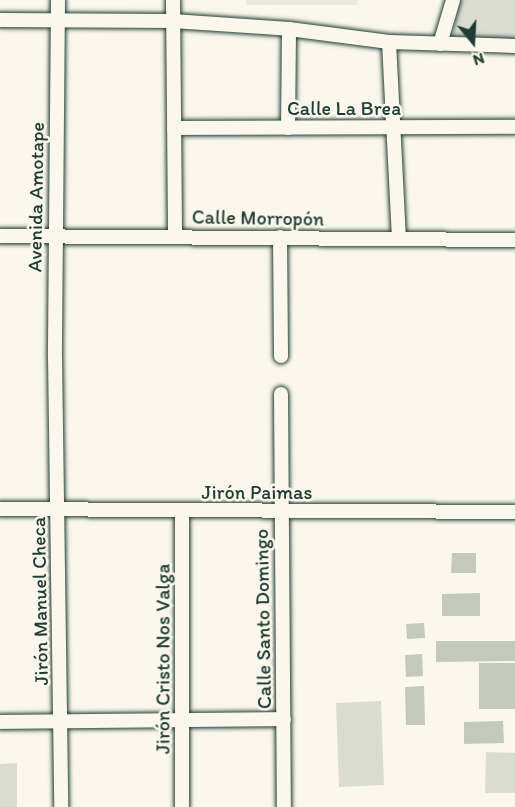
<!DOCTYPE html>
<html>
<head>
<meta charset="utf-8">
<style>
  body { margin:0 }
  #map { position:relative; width:515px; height:807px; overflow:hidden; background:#fbf7ec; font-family:Itim,sans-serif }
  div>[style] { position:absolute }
  .built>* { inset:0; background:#eae9de }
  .green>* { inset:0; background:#dbdcd1 }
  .building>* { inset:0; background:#c4c9be }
  .roads { filter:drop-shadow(0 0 2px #1f3d34) drop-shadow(0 0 2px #1f3d34) }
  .minor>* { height:14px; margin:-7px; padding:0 7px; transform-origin:7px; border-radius:7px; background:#fbf7ec }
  span { translate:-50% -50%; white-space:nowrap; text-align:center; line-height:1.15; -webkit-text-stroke:5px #fbf7ec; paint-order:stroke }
  .street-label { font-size:20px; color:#1f3d34 }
  .north { position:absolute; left:443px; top:12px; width:60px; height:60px; -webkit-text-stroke:4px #fbf7ec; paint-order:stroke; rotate:162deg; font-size:16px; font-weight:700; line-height:24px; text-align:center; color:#1f3d34 }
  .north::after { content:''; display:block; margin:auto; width:21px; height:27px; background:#1f3d34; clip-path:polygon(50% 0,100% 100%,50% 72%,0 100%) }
</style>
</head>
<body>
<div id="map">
  <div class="built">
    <div style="clip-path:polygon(246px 0,358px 0,356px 5px,246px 5px)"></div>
  </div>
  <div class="green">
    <div style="clip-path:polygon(460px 0,515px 0,515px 40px,453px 36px)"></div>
    <div style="clip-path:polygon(381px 701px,384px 785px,339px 787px,336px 703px)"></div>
    <div style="clip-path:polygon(486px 752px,515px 753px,515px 793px,485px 793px)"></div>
    <div style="clip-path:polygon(17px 763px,17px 807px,0 807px,0 764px)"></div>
  </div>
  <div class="building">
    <div style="clip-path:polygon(452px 553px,476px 553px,476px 573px,451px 573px)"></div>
    <div style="clip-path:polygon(480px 593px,480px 616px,442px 616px,442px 594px)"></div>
    <div style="clip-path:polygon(424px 623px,425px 638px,407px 639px,406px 624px)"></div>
    <div style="clip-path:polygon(436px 641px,515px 641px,515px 661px,436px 662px)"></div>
    <div style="clip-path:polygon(422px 654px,423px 676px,406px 677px,405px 655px)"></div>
    <div style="clip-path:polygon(479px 663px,515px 663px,515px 709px,479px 709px)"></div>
    <div style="clip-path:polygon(424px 686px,425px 725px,406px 725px,405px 687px)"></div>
    <div style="clip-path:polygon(503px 721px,504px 743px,464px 744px,464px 722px)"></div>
  </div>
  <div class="roads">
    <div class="minor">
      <div style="left:58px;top:0;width:357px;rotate:90.5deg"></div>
      <div style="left:55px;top:357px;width:450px;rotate:89.2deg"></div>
      <div style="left:173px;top:0;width:236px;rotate:89.5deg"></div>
      <div style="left:0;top:20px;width:173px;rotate:0.3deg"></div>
      <div style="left:173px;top:21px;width:116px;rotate:3.9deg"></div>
      <div style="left:289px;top:29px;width:101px;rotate:7.4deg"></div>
      <div style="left:389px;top:42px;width:126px;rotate:1.8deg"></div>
      <div style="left:389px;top:42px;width:197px;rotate:87.1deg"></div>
      <div style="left:440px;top:44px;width:46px;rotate:-73.5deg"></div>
      <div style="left:174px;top:128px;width:341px;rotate:-0.2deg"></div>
      <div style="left:288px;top:128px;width:99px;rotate:-89.4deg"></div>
      <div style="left:0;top:236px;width:515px;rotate:0.45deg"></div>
      <div style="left:280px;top:237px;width:119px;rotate:89.5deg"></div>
      <div style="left:281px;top:394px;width:413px;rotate:89.6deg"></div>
      <div style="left:0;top:509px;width:515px;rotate:0.33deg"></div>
      <div style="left:0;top:722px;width:284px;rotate:-0.6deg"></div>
      <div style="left:182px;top:807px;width:295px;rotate:-90deg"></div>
    </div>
  </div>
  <div class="street-label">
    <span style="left:344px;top:108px">Calle La Brea</span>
    <span style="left:36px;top:197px;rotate:-89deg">Avenida Amotape</span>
    <span style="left:258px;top:218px;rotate:1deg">Calle Morropón</span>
    <span style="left:257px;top:492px">Jirón Paimas</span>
    <span style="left:40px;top:601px;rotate:-91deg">Jirón Manuel Checa</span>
    <span style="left:263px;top:619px;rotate:-91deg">Calle Santo Domingo</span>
    <span style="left:163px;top:659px;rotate:-90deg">Jirón Cristo Nos Valga</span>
  </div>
  <div class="north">N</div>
</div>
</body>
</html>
